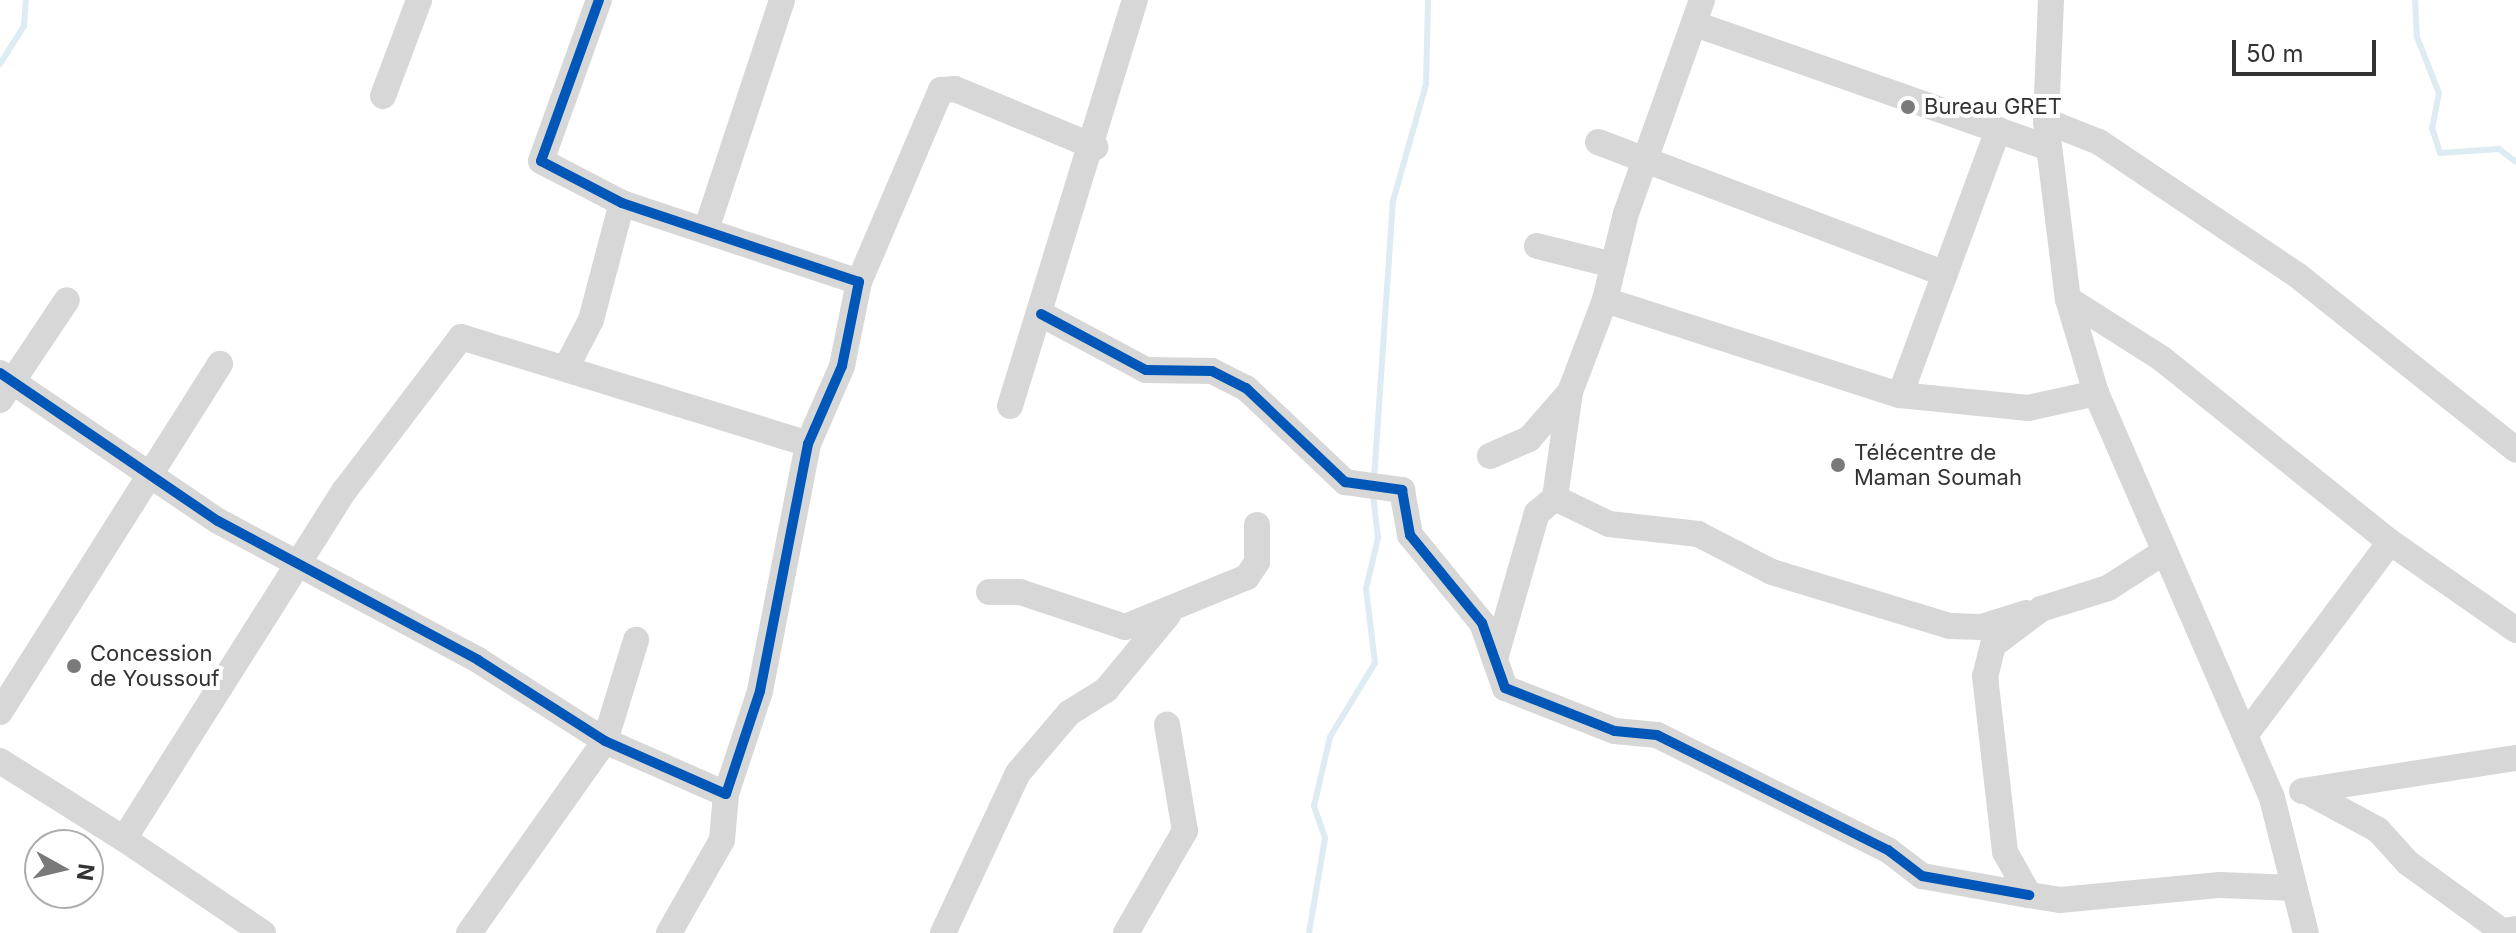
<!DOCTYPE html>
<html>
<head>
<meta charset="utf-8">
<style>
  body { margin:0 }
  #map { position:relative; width:2516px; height:933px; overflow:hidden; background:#fff; font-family:Inter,sans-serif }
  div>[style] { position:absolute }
  .stream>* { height:6px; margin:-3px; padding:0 3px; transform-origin:3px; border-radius:3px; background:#ddebf3 }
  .minor>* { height:26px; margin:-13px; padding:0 13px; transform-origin:13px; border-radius:13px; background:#d7d7d7 }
  .cycleway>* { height:10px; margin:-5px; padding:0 5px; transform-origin:5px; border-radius:5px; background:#0057b8 }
  .dots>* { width:22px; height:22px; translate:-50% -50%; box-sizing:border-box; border:4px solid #fff; border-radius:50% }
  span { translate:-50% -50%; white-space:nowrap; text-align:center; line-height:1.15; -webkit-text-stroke:8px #fff; paint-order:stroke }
  .poi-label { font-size:22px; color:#333 }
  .left { translate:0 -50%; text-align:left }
  .north { position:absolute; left:24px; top:829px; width:80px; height:80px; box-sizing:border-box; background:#fff; border:2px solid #adadad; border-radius:50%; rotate:98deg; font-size:22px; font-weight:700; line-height:32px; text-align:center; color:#333 }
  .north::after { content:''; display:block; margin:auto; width:28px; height:36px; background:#7a7a7a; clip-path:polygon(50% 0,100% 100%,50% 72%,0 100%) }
  .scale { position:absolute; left:2232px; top:40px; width:144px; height:36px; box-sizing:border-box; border:4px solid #333; border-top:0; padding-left:10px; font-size:24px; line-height:28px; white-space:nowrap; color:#333; -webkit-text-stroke:6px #fff; paint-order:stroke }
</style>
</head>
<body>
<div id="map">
  <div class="stream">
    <div style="left:2415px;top:0;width:37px;rotate:87deg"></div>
    <div style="left:2417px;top:37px;width:60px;rotate:68.6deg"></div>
    <div style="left:2439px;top:93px;width:36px;rotate:101deg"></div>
    <div style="left:2432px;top:128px;width:26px;rotate:72deg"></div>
    <div style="left:2440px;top:153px;width:59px;rotate:-3.9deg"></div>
    <div style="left:2499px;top:149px;width:21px;rotate:37deg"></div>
    <div style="left:0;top:64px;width:45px;rotate:-57.7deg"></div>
    <div style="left:24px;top:26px;width:26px;rotate:-86deg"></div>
    <div style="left:1374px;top:479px;width:279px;rotate:-86.1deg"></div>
    <div style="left:1393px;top:201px;width:122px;rotate:-74.2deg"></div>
    <div style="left:1426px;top:84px;width:84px;rotate:-88.6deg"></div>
    <div style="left:1309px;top:933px;width:96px;rotate:-80.4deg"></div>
    <div style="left:1325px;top:838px;width:34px;rotate:-109deg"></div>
    <div style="left:1314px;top:806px;width:71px;rotate:-76.9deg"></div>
    <div style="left:1330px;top:737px;width:87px;rotate:-58.7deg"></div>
    <div style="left:1375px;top:663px;width:75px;rotate:-96.9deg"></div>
    <div style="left:1366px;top:589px;width:52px;rotate:-76.8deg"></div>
    <div style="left:1378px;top:538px;width:44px;rotate:-96.5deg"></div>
  </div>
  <div class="minor">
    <div style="left:1702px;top:0;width:226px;rotate:109.6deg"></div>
    <div style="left:1626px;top:213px;width:89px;rotate:103.6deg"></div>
    <div style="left:1605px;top:300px;width:310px;rotate:17.9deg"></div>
    <div style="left:1900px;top:395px;width:129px;rotate:5.8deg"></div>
    <div style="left:2028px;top:408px;width:70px;rotate:-12.4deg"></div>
    <div style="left:2051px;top:0;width:121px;rotate:92.4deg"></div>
    <div style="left:2046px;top:121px;width:179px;rotate:83deg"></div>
    <div style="left:2068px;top:299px;width:98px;rotate:73.4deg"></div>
    <div style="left:2096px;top:393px;width:442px;rotate:66.5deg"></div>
    <div style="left:2272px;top:798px;width:139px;rotate:75.9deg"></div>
    <div style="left:1695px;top:24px;width:375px;rotate:19.3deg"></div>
    <div style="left:383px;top:96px;width:103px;rotate:-69.4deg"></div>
    <div style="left:2046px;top:121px;width:57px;rotate:21.6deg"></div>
    <div style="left:2099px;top:142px;width:239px;rotate:33.9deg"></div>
    <div style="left:2297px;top:275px;width:280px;rotate:38.6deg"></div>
    <div style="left:1598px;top:142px;width:371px;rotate:20.8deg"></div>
    <div style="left:707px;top:227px;width:239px;rotate:-71.7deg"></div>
    <div style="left:1537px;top:246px;width:78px;rotate:14deg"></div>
    <div style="left:859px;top:282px;width:209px;rotate:-66.9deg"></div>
    <div style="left:941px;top:90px;width:14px;rotate:-4deg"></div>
    <div style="left:955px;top:89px;width:152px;rotate:22.5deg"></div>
    <div style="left:2068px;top:299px;width:110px;rotate:32.4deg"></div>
    <div style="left:2161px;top:358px;width:294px;rotate:38.8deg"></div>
    <div style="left:2390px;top:542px;width:154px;rotate:34.9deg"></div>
    <div style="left:1041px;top:314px;width:119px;rotate:28.1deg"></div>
    <div style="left:1146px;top:370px;width:66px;rotate:0.9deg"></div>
    <div style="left:1212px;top:371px;width:38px;rotate:27deg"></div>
    <div style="left:1246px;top:388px;width:137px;rotate:43.5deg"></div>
    <div style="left:1345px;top:482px;width:58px;rotate:8deg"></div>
    <div style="left:1402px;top:490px;width:46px;rotate:79.9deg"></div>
    <div style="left:1410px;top:535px;width:114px;rotate:50.7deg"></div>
    <div style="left:1482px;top:623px;width:69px;rotate:70.5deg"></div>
    <div style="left:1505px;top:688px;width:118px;rotate:21.4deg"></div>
    <div style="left:1615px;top:731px;width:42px;rotate:5.4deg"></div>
    <div style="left:1657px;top:735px;width:258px;rotate:26.5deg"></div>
    <div style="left:1888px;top:850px;width:43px;rotate:37.4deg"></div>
    <div style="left:1922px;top:876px;width:109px;rotate:10.1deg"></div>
    <div style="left:566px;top:368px;width:54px;rotate:-62.5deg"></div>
    <div style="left:591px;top:320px;width:121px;rotate:-75.2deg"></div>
    <div style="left:0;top:373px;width:263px;rotate:34.2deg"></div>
    <div style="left:218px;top:521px;width:295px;rotate:28.1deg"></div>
    <div style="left:478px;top:660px;width:151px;rotate:32.5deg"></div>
    <div style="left:605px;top:741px;width:132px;rotate:23.7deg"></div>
    <div style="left:726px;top:794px;width:108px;rotate:-71.7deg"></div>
    <div style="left:760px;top:691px;width:252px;rotate:-79deg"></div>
    <div style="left:808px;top:444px;width:85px;rotate:-66.4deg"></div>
    <div style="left:842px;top:366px;width:86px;rotate:-78.6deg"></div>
    <div style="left:859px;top:282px;width:250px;rotate:-161.6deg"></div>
    <div style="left:622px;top:203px;width:91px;rotate:-152.6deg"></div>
    <div style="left:541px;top:161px;width:171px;rotate:-70.2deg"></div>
    <div style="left:1570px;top:392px;width:107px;rotate:98.1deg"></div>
    <div style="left:1555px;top:498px;width:60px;rotate:25.7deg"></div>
    <div style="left:1609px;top:524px;width:90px;rotate:6.4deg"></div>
    <div style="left:1698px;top:534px;width:83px;rotate:27.2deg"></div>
    <div style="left:1772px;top:572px;width:186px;rotate:16.9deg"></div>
    <div style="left:1950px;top:626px;width:32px;rotate:2deg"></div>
    <div style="left:1982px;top:627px;width:46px;rotate:-17.7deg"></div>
    <div style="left:1900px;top:395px;width:283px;rotate:-69.7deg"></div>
    <div style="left:0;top:400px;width:120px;rotate:-56.2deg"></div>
    <div style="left:1010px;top:406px;width:425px;rotate:-72.9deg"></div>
    <div style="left:1490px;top:456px;width:43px;rotate:-23.6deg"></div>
    <div style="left:1529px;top:439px;width:62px;rotate:-48.9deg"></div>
    <div style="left:1570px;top:392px;width:98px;rotate:-69.2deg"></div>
    <div style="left:2164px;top:552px;width:67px;rotate:147.3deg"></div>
    <div style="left:2108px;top:588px;width:70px;rotate:162.6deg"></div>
    <div style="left:2041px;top:609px;width:60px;rotate:143.1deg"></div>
    <div style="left:1993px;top:645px;width:32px;rotate:104deg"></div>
    <div style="left:1985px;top:676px;width:177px;rotate:83.5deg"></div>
    <div style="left:2005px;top:852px;width:49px;rotate:60.8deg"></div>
    <div style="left:2029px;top:895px;width:31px;rotate:9deg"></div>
    <div style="left:2060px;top:900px;width:161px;rotate:-5.4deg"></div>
    <div style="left:2220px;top:885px;width:74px;rotate:2.3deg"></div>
    <div style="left:989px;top:592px;width:31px"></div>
    <div style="left:1020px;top:592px;width:111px;rotate:18.4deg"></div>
    <div style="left:1125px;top:627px;width:132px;rotate:-22.3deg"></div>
    <div style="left:1247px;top:577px;width:18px;rotate:-56deg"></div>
    <div style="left:1257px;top:562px;width:37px;rotate:-90deg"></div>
    <div style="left:1495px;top:659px;width:152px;rotate:-74deg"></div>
    <div style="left:1537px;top:513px;width:23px;rotate:-40deg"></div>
    <div style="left:0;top:712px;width:412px;rotate:-57.7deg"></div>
    <div style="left:2246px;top:734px;width:240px;rotate:-53.1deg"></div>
    <div style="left:0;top:761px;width:146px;rotate:32.2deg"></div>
    <div style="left:2302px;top:791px;width:217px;rotate:-8.8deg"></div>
    <div style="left:2306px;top:791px;width:82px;rotate:28.4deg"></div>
    <div style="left:2378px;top:830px;width:45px;rotate:47.7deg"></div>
    <div style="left:2408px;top:863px;width:116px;rotate:35.9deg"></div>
    <div style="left:2502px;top:931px;width:14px;rotate:-8deg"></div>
    <div style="left:263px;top:933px;width:168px;rotate:-145.9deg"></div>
    <div style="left:124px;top:839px;width:413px;rotate:-57.7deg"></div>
    <div style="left:345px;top:490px;width:192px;rotate:-52.8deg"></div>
    <div style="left:461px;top:337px;width:363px;rotate:17.1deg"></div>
    <div style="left:469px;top:933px;width:235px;rotate:-54.7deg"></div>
    <div style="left:605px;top:741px;width:106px;rotate:-72.9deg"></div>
    <div style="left:669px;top:933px;width:107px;rotate:-60.3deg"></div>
    <div style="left:722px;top:840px;width:46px;rotate:-85deg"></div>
    <div style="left:943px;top:933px;width:177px;rotate:-64.9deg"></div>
    <div style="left:1018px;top:773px;width:79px;rotate:-49.6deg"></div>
    <div style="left:1069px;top:713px;width:44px;rotate:-31.9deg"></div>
    <div style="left:1106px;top:690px;width:97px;rotate:-50.4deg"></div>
    <div style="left:1126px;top:933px;width:118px;rotate:-60deg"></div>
    <div style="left:1185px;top:831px;width:108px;rotate:-99.6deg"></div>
  </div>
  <div class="cycleway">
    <div style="left:1041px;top:314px;width:119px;rotate:28.1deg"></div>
    <div style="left:1146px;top:370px;width:66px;rotate:0.9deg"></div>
    <div style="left:1212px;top:371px;width:38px;rotate:27deg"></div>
    <div style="left:1246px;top:388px;width:137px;rotate:43.5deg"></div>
    <div style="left:1345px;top:482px;width:58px;rotate:8deg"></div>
    <div style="left:1402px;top:490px;width:46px;rotate:79.9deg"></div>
    <div style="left:1410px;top:535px;width:114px;rotate:50.7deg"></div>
    <div style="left:1482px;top:623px;width:69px;rotate:70.5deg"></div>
    <div style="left:1505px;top:688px;width:118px;rotate:21.4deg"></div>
    <div style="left:1615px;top:731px;width:42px;rotate:5.4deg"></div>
    <div style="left:1657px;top:735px;width:258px;rotate:26.5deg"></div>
    <div style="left:1888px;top:850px;width:43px;rotate:37.4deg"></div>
    <div style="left:1922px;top:876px;width:109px;rotate:10.1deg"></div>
    <div style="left:0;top:373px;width:263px;rotate:34.2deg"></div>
    <div style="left:218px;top:521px;width:295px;rotate:28.1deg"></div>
    <div style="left:478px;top:660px;width:151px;rotate:32.5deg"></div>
    <div style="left:605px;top:741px;width:132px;rotate:23.7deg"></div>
    <div style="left:726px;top:794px;width:108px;rotate:-71.7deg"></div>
    <div style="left:760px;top:691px;width:252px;rotate:-79deg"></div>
    <div style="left:808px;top:444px;width:85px;rotate:-66.4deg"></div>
    <div style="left:842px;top:366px;width:86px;rotate:-78.6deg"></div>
    <div style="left:859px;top:282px;width:250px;rotate:-161.6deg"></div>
    <div style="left:622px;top:203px;width:91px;rotate:-152.6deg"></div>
    <div style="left:541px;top:161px;width:171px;rotate:-70.2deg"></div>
  </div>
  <div class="dots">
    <div style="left:1908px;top:107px;background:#7a7a7a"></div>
    <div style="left:1838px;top:465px;background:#7a7a7a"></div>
    <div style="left:74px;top:666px;background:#7a7a7a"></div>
  </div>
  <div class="poi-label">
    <span class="left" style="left:1924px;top:107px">Bureau GRET</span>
    <span class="left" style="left:1854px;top:465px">Télécentre de<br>Maman Soumah</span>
    <span class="left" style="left:90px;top:666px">Concession<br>de Youssouf</span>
  </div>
  <div class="north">N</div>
  <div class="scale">50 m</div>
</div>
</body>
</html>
